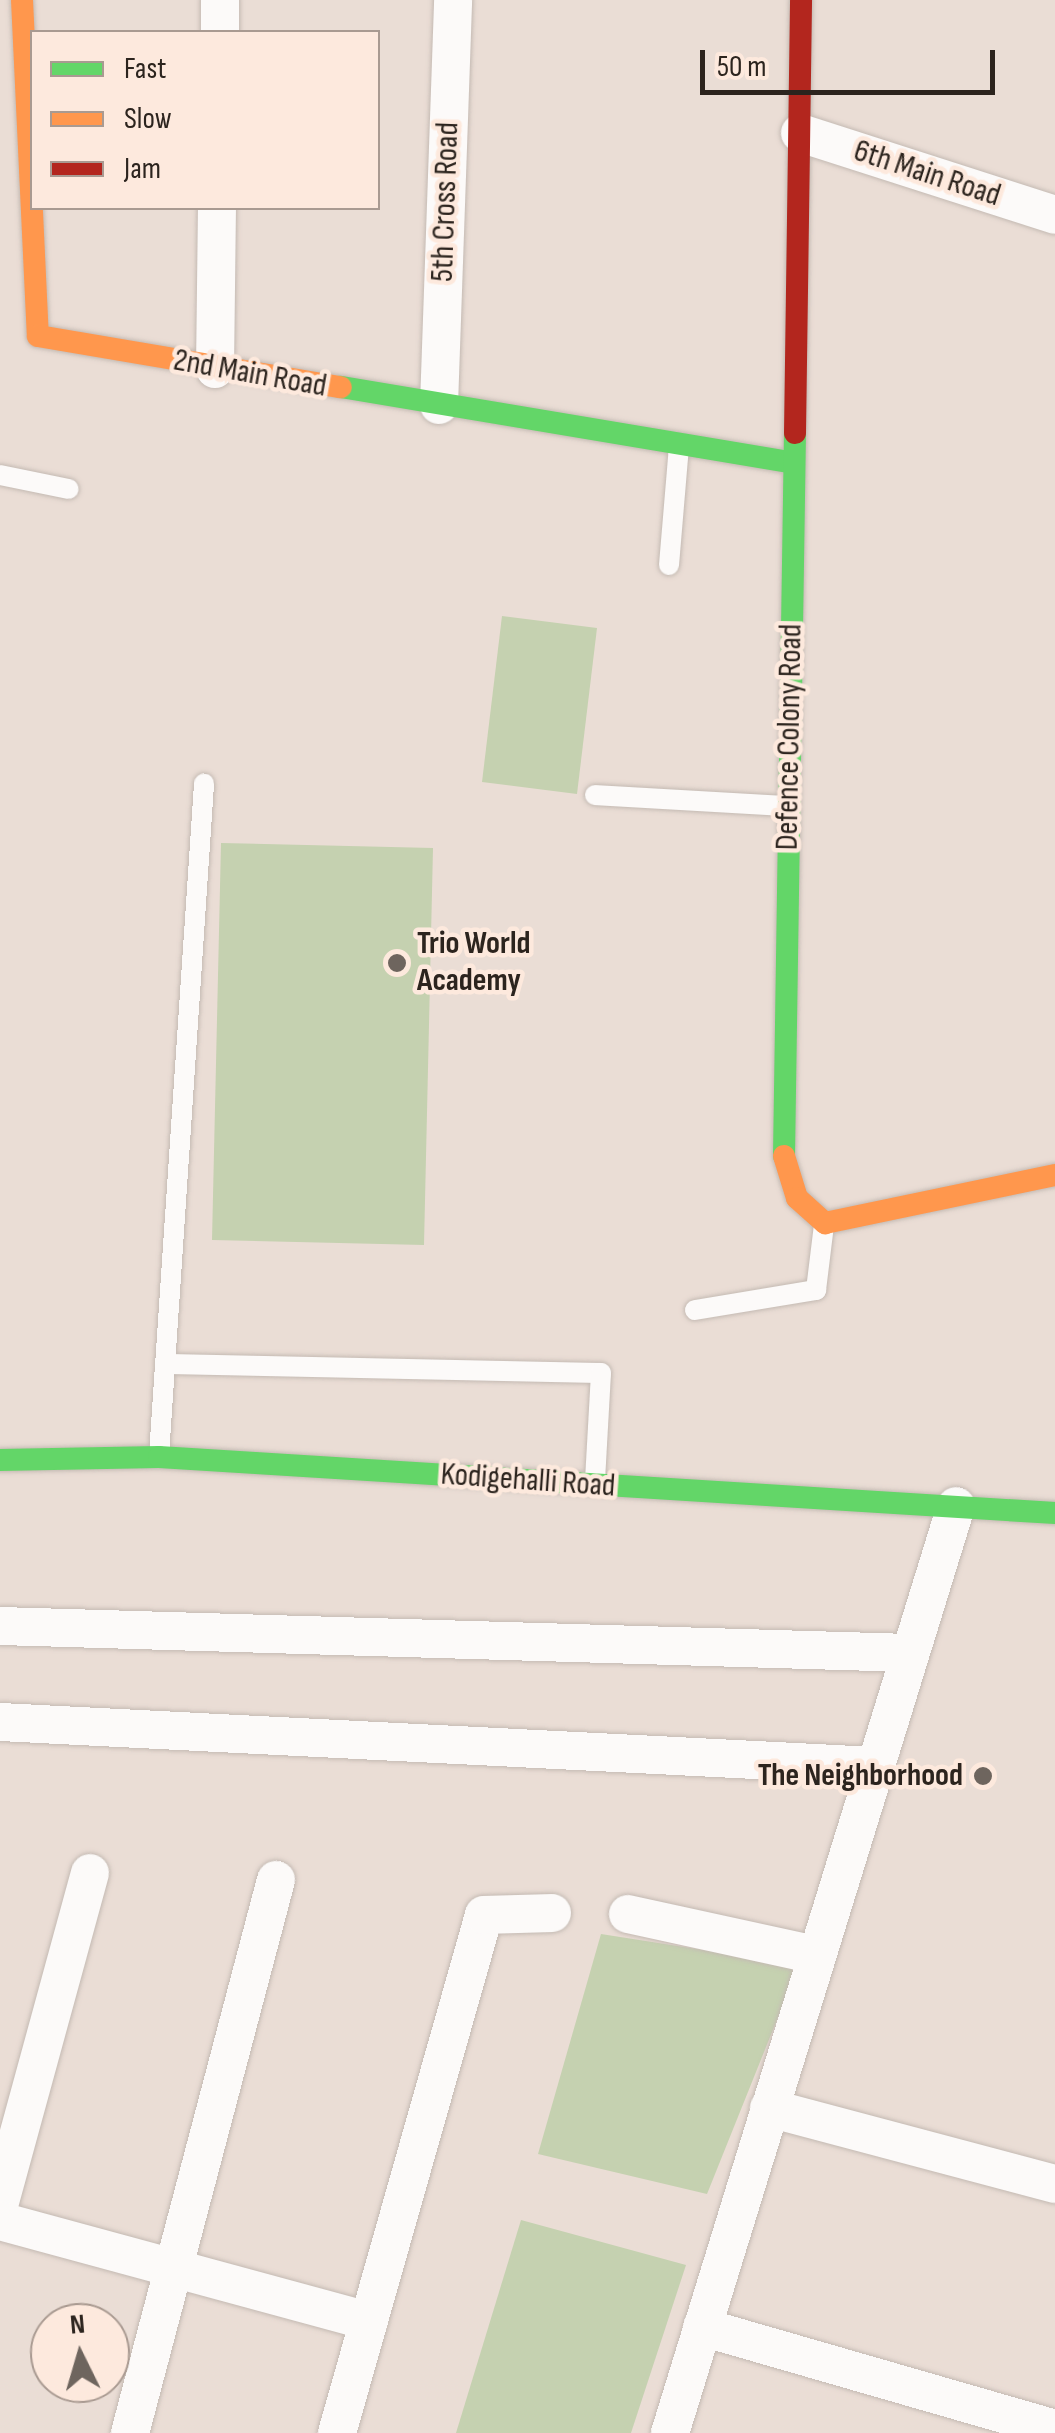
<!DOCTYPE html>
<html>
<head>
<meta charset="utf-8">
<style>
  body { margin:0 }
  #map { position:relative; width:1055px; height:2433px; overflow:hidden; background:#eaddd5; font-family:"Sofia Sans Condensed",sans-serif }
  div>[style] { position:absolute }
  .green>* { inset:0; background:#c5d1b0 }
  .roads { filter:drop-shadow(0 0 2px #c4bab3) drop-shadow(0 0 2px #c4bab3) }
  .lane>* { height:20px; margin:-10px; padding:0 10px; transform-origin:10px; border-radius:10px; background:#fcfaf9 }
  .street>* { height:38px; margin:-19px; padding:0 19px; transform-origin:19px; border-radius:19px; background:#fcfaf9 }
  .fast>* { height:22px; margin:-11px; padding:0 11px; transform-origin:11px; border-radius:11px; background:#63d668 }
  .slow>* { height:22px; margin:-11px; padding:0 11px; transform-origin:11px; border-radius:11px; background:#ff974d }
  .jam>* { height:22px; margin:-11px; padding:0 11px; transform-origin:11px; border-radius:11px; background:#b3261e }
  .dots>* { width:28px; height:28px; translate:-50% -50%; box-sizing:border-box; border:5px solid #fde9dd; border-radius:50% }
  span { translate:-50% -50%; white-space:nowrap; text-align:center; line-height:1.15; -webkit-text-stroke:9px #fde9dd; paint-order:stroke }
  .street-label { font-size:32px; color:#2c241e }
  .poi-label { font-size:32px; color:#2c241e; font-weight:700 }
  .left { translate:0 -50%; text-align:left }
  .right { translate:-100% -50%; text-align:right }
  .legend { position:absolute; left:30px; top:30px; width:350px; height:180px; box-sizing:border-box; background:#fde9dd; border:2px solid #a99a91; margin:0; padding:12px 18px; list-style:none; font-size:30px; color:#2c241e }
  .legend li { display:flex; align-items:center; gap:20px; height:50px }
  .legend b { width:50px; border:2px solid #a99a91 }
  .north { position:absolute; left:30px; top:2303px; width:100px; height:100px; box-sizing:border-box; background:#fde9dd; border:2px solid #a99a91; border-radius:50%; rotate:355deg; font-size:28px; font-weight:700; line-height:40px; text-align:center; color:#2c241e }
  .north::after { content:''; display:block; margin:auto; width:35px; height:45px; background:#6e655e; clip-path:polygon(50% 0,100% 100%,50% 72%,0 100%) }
  .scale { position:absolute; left:700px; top:50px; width:295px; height:45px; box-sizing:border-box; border:5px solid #2c241e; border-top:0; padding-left:12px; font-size:30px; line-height:35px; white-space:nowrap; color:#2c241e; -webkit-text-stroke:8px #fde9dd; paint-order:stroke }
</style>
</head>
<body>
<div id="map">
  <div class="green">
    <div style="clip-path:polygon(502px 616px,597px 628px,577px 794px,482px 782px)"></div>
    <div style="clip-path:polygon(221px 843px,433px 848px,424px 1245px,212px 1240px)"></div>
    <div style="clip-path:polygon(601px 1934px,799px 1965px,707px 2194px,538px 2154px)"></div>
    <div style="clip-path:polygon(521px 2220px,686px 2265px,631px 2433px,456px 2433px)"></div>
  </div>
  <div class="roads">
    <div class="lane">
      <div style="left:0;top:475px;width:70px;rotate:11.5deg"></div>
      <div style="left:669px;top:565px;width:118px;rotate:-85.2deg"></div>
      <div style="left:595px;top:795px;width:193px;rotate:3.3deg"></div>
      <div style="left:695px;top:1310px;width:123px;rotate:-9.4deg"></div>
      <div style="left:816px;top:1290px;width:65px;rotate:-83deg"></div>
      <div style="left:167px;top:1364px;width:434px;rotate:1.2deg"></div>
      <div style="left:601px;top:1373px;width:109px;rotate:93.2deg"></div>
      <div style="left:159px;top:1455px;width:673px;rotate:-86.16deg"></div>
    </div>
    <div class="street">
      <div style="left:220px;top:32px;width:32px;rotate:-90deg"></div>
      <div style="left:800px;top:133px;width:268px;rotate:17.8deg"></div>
      <div style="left:215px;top:369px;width:161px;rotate:-89.3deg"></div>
      <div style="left:439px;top:405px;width:405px;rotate:-88deg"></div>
      <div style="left:0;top:1626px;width:909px;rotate:1.7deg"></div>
      <div style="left:0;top:1722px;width:876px;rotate:2.88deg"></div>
      <div style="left:628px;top:1914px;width:192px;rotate:12.3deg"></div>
      <div style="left:769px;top:2108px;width:296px;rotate:14.9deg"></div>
      <div style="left:0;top:2202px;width:341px;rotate:-74.7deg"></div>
      <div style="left:0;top:2221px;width:382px;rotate:15.2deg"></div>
      <div style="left:702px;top:2327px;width:367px;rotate:16.1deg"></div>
      <div style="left:130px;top:2433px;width:572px;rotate:-75.21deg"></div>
      <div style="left:337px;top:2433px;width:538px;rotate:-74.16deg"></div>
      <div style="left:484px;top:1915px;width:68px;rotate:-1.7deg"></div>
      <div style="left:670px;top:2433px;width:970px;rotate:-72.85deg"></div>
    </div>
    <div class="fast">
      <div style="left:341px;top:387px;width:459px;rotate:9.5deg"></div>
      <div style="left:784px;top:1156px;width:723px;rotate:-89.13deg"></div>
      <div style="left:0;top:1460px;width:159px;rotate:-1.1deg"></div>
      <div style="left:159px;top:1457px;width:898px;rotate:3.58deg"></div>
    </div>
    <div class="slow">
      <div style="left:22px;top:0;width:336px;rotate:87.3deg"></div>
      <div style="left:38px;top:336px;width:307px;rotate:9.6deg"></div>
      <div style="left:784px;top:1156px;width:44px;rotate:72.8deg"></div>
      <div style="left:797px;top:1198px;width:38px;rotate:42deg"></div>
      <div style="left:825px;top:1223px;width:235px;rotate:-11.8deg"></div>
    </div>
    <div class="jam">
      <div style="left:795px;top:433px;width:433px;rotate:-89.2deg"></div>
    </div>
  </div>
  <div class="dots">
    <div style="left:397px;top:963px;background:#6e655e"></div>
    <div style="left:983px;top:1776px;background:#6e655e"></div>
  </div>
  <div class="street-label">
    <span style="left:927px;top:174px;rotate:18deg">6th Main Road</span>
    <span style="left:446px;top:202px;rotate:-88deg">5th Cross Road</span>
    <span style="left:250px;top:374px;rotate:10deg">2nd Main Road</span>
    <span style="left:790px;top:737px;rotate:-89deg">Defence Colony Road</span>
    <span style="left:528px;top:1481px;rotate:4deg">Kodigehalli Road</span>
  </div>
  <div class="poi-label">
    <span class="left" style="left:417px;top:963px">Trio World<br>Academy</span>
    <span class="right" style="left:963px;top:1776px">The Neighborhood</span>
  </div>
  <ul class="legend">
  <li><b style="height:12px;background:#63d668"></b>Fast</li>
  <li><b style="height:12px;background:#ff974d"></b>Slow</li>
  <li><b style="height:12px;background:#b3261e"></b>Jam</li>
  </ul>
  <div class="north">N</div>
  <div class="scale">50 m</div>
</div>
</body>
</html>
